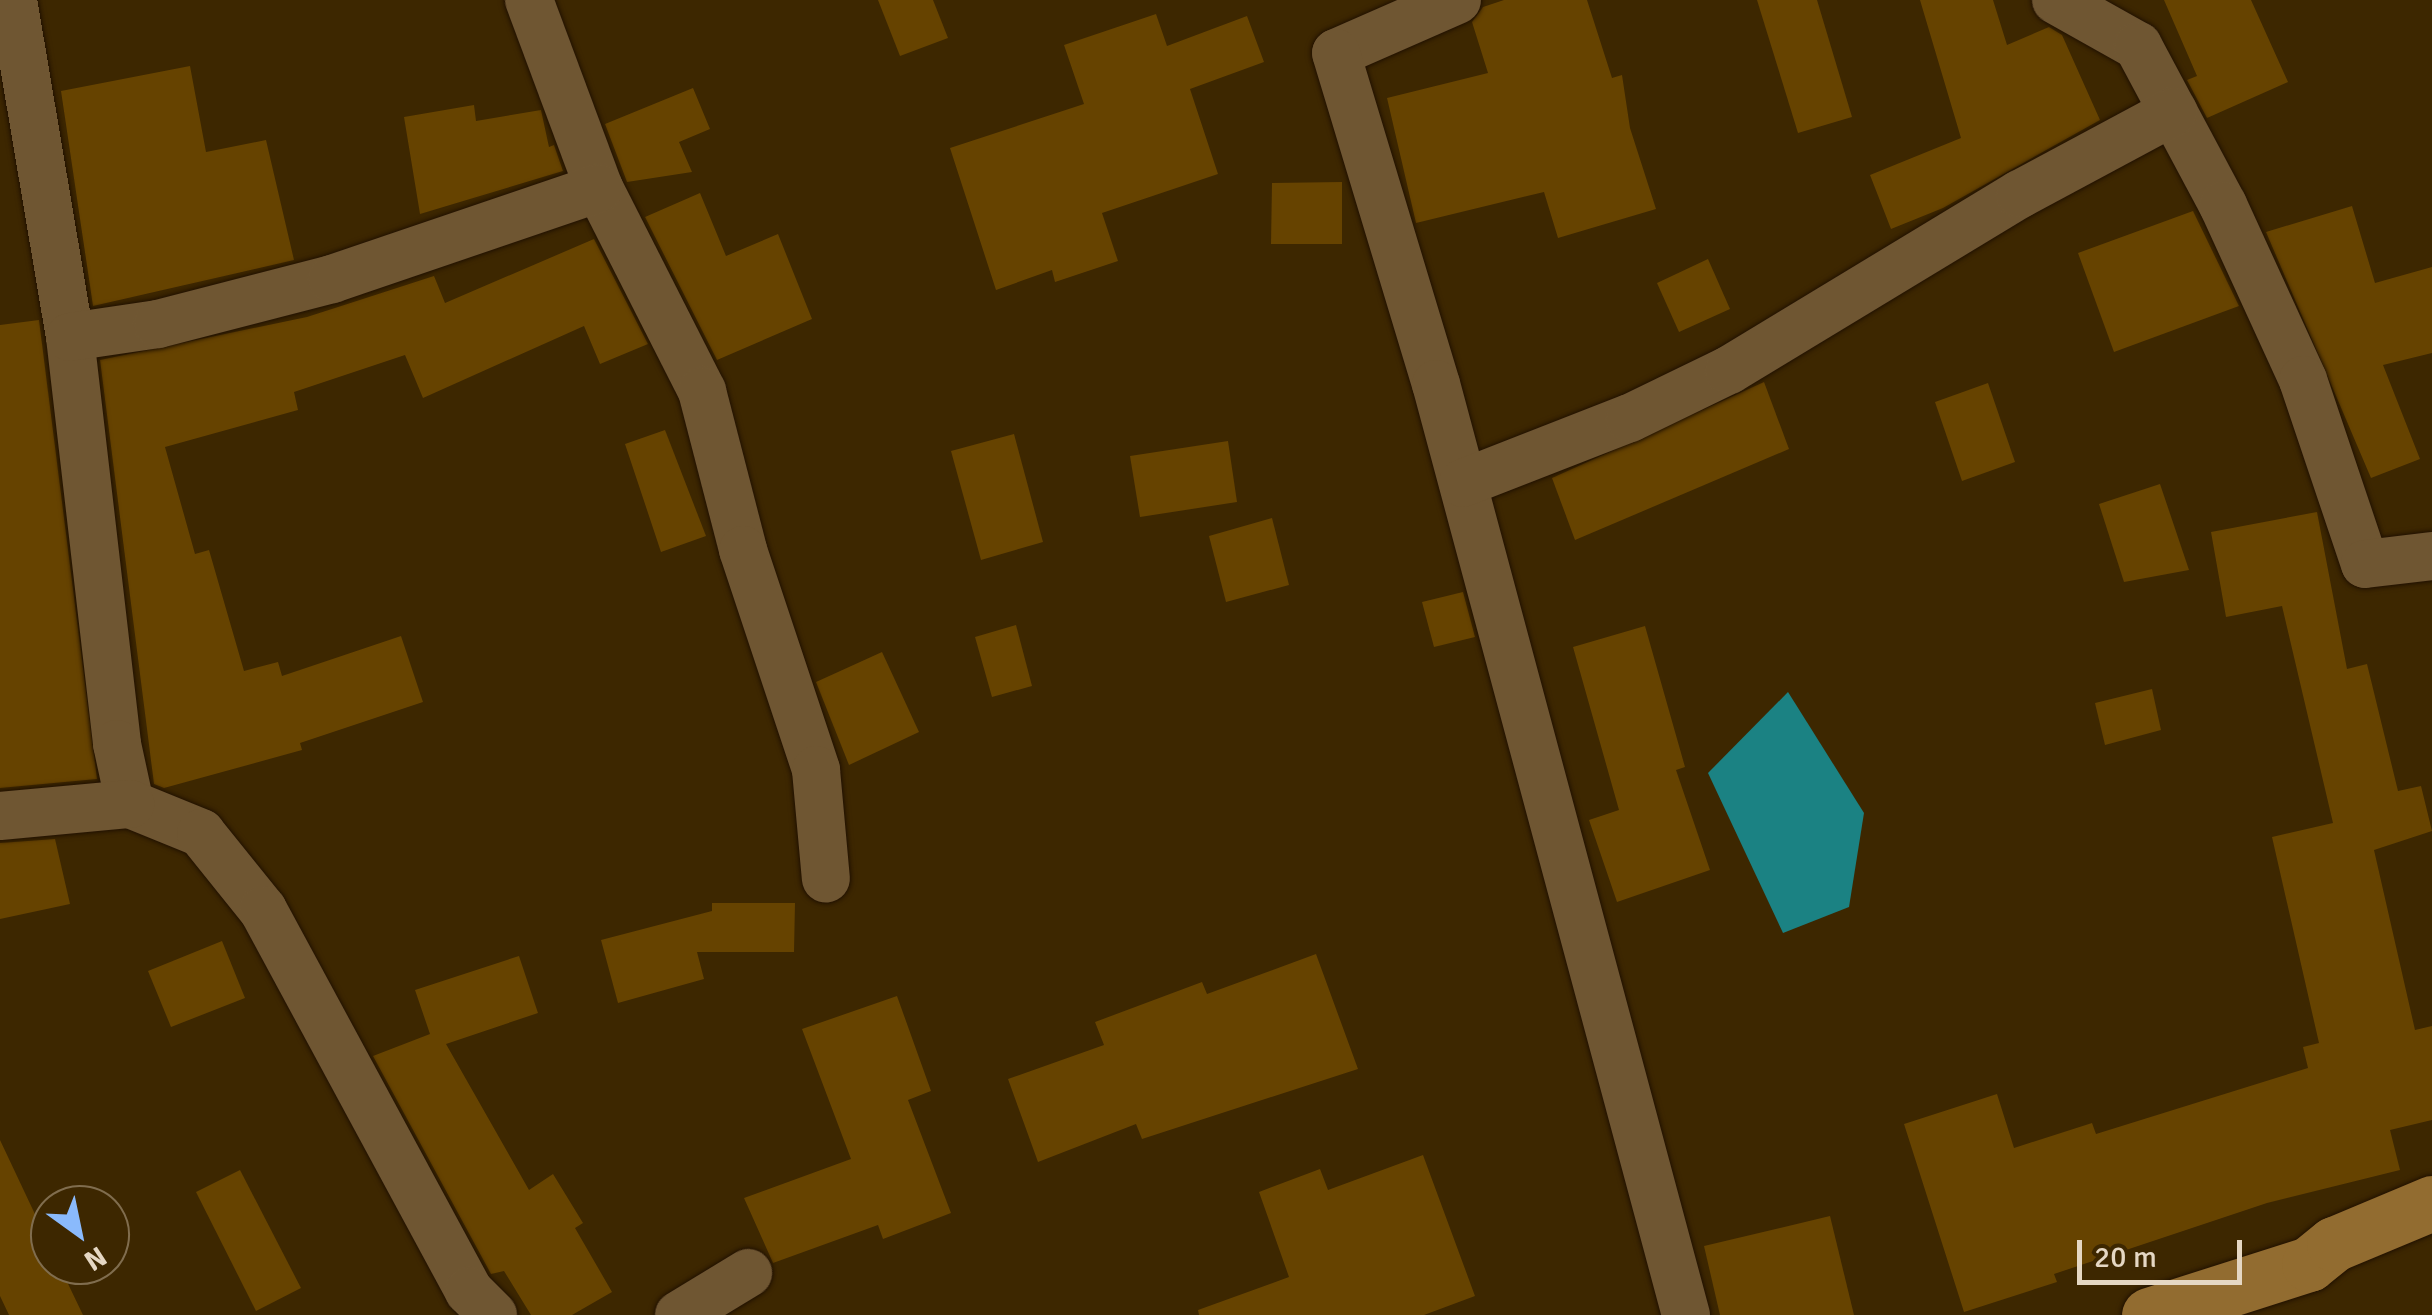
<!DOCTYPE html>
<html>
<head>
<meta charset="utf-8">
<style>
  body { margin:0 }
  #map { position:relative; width:2432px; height:1315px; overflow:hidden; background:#3d2700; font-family:Signika,sans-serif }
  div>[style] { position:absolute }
  .water>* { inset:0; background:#1b8283 }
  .building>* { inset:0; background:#664300 }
  .roads { filter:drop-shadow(0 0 2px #211100) drop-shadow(0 0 2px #211100) }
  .minor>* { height:48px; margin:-24px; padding:0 24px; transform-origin:24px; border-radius:24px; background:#6f5632 }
  .primary>* { height:55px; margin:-27.5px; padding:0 27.5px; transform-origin:27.5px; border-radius:27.5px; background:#926c30 }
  span { translate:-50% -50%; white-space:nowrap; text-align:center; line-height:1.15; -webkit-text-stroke:9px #3d2700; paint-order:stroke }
  .north { position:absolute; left:30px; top:1185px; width:100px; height:100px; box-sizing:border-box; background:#3d2700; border:2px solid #806d4e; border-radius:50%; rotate:147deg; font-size:28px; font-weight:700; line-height:40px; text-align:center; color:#e5d7c3 }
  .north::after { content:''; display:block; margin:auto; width:35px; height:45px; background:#8abafc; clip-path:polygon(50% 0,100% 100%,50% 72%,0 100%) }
  .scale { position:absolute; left:2077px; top:1240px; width:165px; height:45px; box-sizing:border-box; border:5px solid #e5d7c3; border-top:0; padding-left:12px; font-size:30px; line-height:35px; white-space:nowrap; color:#e5d7c3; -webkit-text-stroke:8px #3d2700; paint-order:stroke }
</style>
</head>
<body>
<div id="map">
  <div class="water">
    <div style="clip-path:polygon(1788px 692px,1864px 813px,1849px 907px,1783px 933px,1708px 773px)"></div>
  </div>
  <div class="building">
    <div style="clip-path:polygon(878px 0,933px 0,948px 38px,900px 56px)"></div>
    <div style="clip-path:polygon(1504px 0,1587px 0,1612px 78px,1622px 75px,1630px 128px,1656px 209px,1558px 238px,1544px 192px,1416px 223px,1387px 98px,1488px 73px,1472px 22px,1483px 7px)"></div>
    <div style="clip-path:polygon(1757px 0,1817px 0,1852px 117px,1798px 133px)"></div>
    <div style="clip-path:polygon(1920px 0,1993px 0,2007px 45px,2049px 27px,2062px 35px,2100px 120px,1943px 208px,1891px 229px,1870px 175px,1961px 138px)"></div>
    <div style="clip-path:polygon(2164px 0,2251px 0,2288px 82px,2207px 118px,2187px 80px,2197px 76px)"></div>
    <div style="clip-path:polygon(1156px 14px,1167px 46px,1247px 16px,1264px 62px,1190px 89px,1218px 174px,1102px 213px,1118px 261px,1055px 282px,1052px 270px,996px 290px,950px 148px,1084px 104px,1064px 45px)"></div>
    <div style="clip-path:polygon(190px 66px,206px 152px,266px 140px,294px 260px,93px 306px,61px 91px)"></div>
    <div style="clip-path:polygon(693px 88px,710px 129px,679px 142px,692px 172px,627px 182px,605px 124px)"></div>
    <div style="clip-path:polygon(474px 105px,476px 121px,541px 110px,549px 147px,554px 145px,563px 171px,420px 214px,404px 117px)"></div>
    <div style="clip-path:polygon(1342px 182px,1342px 244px,1271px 244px,1272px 183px)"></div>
    <div style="clip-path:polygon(700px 193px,726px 256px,778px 234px,812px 319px,717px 360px,645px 217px)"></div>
    <div style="clip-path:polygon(2352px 206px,2375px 283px,2432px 267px,2432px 353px,2383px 365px,2420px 459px,2371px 478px,2266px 232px)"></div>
    <div style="clip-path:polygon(2193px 211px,2239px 306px,2114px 352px,2078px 253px)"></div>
    <div style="clip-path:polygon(594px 239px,648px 344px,600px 364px,584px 326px,423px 398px,405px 355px,294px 392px,298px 410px,165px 447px,195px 554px,209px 550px,244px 671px,278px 662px,282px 676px,401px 636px,423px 702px,300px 743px,302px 750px,164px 788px,154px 784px,100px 360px,307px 317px,434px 276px,445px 303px)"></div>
    <div style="clip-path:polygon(1708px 259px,1730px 309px,1679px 332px,1657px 283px)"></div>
    <div style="clip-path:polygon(39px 320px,97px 779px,0 788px,0 325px)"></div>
    <div style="clip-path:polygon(1764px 382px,1789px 449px,1575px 540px,1552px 478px)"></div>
    <div style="clip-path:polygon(1988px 383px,2015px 462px,1962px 481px,1935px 402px)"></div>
    <div style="clip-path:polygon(665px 430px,706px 536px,661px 552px,625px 444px)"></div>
    <div style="clip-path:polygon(1014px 434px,1043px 542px,981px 560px,951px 451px)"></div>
    <div style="clip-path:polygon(1228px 441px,1237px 502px,1140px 517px,1130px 456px)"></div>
    <div style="clip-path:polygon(2160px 484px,2189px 570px,2124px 582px,2099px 504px)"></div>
    <div style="clip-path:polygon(2317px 512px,2347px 669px,2367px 664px,2398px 791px,2421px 786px,2432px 831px,2374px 850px,2415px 1030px,2432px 1026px,2432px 1120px,2390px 1130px,2400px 1170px,2267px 1203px,2054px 1274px,2057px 1282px,1964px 1312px,1904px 1124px,1997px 1094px,2014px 1148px,2092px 1123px,2096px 1134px,2308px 1068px,2303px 1047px,2319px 1043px,2272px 837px,2333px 823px,2282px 606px,2226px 617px,2211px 532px)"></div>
    <div style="clip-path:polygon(1272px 518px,1289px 585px,1226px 602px,1209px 536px)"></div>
    <div style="clip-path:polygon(1463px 592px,1475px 637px,1434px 647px,1422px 602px)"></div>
    <div style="clip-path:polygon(1016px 625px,1032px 686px,992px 697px,975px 637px)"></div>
    <div style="clip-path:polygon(1645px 626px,1685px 767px,1676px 770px,1710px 870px,1617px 902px,1589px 820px,1619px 810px,1573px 647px)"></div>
    <div style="clip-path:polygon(882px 652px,919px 732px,849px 765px,816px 682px)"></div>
    <div style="clip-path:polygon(2152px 689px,2161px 730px,2105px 745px,2095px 703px)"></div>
    <div style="clip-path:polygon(55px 839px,70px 904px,0 919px,0 843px)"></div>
    <div style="clip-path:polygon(712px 903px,795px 903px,794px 952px,697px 952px,704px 979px,618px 1003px,601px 940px,712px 911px)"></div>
    <div style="clip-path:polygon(222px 941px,245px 998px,171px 1027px,148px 971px)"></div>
    <div style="clip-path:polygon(1316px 954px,1358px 1069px,1142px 1139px,1136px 1124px,1038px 1162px,1008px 1079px,1104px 1045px,1095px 1022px,1202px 982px,1207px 994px)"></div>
    <div style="clip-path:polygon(519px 956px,538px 1013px,446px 1044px,529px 1190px,553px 1174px,583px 1223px,575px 1228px,612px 1292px,572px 1315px,531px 1315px,504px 1271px,491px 1274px,373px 1056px,430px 1034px,415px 990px)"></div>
    <div style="clip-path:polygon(897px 996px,931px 1091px,908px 1100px,951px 1213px,883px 1239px,878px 1225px,773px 1263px,744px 1198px,851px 1159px,802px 1029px)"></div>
    <div style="clip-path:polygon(0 1140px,50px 1246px,50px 1265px,59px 1265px,83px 1315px,9px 1315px,0 1296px)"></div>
    <div style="clip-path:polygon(1423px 1155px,1475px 1296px,1424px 1315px,1199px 1315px,1198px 1310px,1289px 1277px,1259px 1192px,1320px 1169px,1328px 1190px)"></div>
    <div style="clip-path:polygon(240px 1170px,301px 1288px,256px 1311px,196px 1192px)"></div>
    <div style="clip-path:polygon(1830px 1216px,1854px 1315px,1720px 1315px,1704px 1246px)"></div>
  </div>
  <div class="roads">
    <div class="minor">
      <div style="left:13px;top:0;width:342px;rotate:80.4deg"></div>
      <div style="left:70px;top:337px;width:410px;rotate:83.4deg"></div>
      <div style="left:117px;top:744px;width:61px;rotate:77.8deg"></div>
      <div style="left:130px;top:804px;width:77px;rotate:22.2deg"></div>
      <div style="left:201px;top:833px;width:99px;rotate:51.2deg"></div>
      <div style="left:263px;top:910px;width:433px;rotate:61.6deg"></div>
      <div style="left:469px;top:1291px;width:34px;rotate:45deg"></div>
      <div style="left:529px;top:0;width:201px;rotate:69.6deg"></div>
      <div style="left:599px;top:188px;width:228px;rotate:63.1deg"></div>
      <div style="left:702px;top:391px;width:164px;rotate:75.5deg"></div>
      <div style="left:743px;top:550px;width:232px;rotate:71.6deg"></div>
      <div style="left:816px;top:770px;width:109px;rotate:84.8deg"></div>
      <div style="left:1457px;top:0;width:132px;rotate:156.3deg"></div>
      <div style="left:1336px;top:53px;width:346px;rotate:73.2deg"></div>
      <div style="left:1436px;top:384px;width:964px;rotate:74.97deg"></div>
      <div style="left:2056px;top:0;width:94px;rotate:29.3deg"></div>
      <div style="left:2138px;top:46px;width:180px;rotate:61.9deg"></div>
      <div style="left:2223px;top:205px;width:192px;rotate:65.4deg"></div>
      <div style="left:2303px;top:380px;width:194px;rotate:71.4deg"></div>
      <div style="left:2365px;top:564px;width:67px;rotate:-6.8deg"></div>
      <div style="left:70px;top:337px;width:89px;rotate:-8.4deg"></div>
      <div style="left:158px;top:324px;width:180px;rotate:-14.5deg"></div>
      <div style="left:332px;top:279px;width:282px;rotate:-18.8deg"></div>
      <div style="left:1463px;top:483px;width:179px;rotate:-21.3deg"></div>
      <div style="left:1630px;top:418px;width:110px;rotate:-25.9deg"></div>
      <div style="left:1729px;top:370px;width:340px;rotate:-31.2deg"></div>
      <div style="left:2020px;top:194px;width:174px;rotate:-28.2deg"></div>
      <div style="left:0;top:816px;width:131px;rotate:-5.3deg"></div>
      <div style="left:679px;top:1315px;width:81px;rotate:-31.3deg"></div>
    </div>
    <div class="primary">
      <div style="left:2149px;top:1315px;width:168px;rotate:-17.7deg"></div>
      <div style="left:2309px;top:1264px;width:32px;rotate:-39deg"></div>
      <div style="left:2334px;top:1244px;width:106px;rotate:-22.7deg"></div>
    </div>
  </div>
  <div class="north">N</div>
  <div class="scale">20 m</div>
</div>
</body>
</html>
